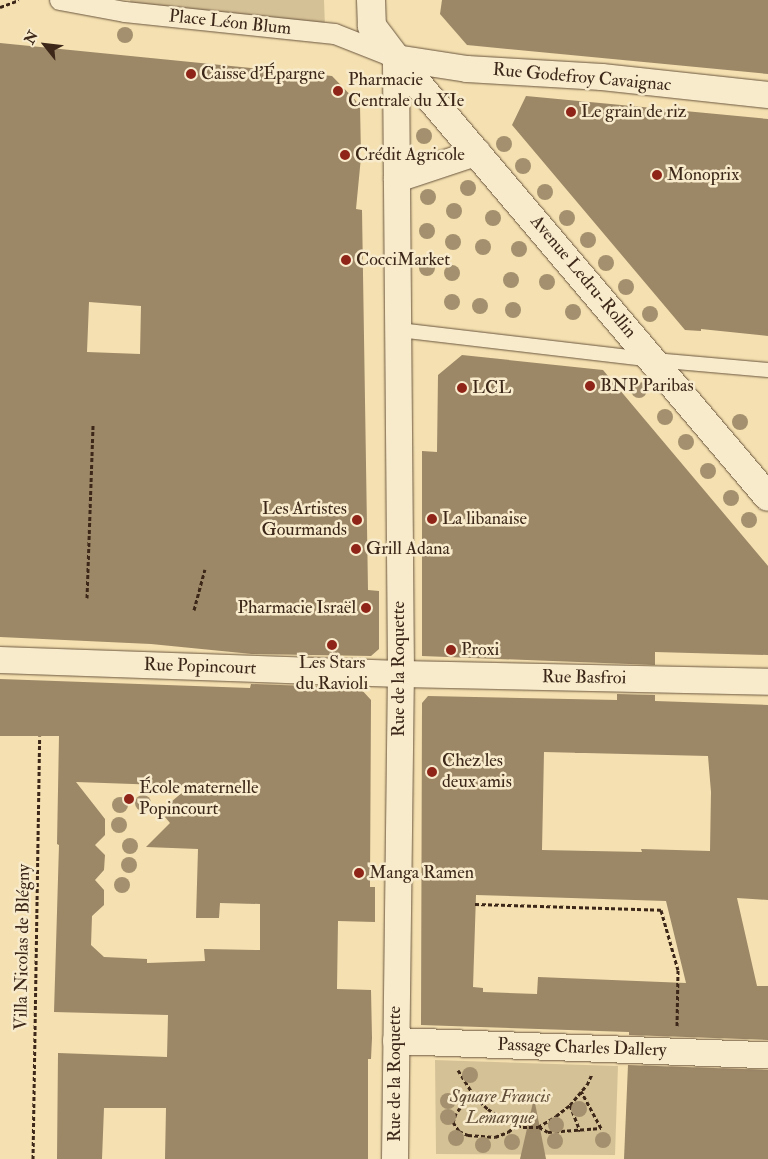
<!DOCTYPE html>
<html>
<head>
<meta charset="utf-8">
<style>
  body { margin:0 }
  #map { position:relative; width:768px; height:1159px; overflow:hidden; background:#f4e0b0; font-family:"IM FELL Double Pica",serif }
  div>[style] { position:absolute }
  .green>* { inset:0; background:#d5c196 }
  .building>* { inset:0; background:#9c8767 }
  .path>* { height:3px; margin-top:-1.5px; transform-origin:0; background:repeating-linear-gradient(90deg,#3c2718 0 4px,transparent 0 6.5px) }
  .roads { filter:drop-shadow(0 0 1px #6a553e) drop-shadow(0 0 1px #6a553e) }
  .service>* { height:14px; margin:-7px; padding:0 7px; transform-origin:7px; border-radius:7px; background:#f8ebcc }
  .pedestrian>* { height:20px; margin:-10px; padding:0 10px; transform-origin:10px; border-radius:10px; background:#f8ebcc }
  .minor>* { height:26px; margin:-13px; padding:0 13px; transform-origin:13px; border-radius:13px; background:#f8ebcc }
  .secondary>* { height:28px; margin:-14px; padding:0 14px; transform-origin:14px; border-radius:14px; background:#f8ebcc }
  .trees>* { width:16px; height:16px; margin:-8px; border-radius:50%; background:#a4906e }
  .dots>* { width:14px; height:14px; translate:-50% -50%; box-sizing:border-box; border:2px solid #f8ebcc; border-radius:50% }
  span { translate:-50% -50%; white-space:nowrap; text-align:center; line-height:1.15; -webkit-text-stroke:5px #f8ebcc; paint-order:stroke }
  .street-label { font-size:18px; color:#3c2718 }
  .poi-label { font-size:18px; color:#3c2718 }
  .left { translate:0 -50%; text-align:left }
  .right { translate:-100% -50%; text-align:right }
  .park-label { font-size:18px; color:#624e38; font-style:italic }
  .north { position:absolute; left:20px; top:20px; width:50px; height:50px; -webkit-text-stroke:4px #f8ebcc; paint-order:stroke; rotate:299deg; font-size:14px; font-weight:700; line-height:20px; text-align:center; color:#3c2718 }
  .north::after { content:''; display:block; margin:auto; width:18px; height:22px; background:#3c2718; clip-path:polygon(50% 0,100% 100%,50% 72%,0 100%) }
</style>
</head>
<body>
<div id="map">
  <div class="green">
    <div style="clip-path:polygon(130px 0,324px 0,325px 27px,132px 8px)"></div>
    <div style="clip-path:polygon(435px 1060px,618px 1066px,615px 1155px,436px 1154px)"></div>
  </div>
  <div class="building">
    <div style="clip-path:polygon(442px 0,768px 0,768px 74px,467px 45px,440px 14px)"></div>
    <div style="clip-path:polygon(evenodd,0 43px,332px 76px,360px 105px,361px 157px,356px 209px,362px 210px,368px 590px,379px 591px,379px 649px,371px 656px,252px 654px,151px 644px,0 637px,0 43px,89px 302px,141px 306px,140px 354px,87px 352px,89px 302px)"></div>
    <div style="clip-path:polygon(526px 96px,768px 119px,768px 336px,701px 329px,701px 331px,685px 330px,512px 125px)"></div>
    <div style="clip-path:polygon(462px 355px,603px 370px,768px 566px,768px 655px,655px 652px,655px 665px,422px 656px,422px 451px,437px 452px,438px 375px)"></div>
    <div style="clip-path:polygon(evenodd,0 679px,250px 688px,251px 684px,360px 688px,371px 700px,370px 887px,375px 887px,375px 922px,338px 921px,337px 989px,371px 990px,372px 1038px,371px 1059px,368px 1059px,368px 1159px,165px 1159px,166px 1108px,104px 1108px,102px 1159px,57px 1159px,58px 1053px,167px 1057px,168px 1015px,54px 1012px,59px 845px,57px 844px,59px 736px,0 736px,0 679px,76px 782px,190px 786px,165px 807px,170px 813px,165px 817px,170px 823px,146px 847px,198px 849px,196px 918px,219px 918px,220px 903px,260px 904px,260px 950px,204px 949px,205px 961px,147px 963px,147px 959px,104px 957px,91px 945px,92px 916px,104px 905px,104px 890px,95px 880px,104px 870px,105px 855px,95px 845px,105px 835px,105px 819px,76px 782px)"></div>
    <div style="clip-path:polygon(evenodd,617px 694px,655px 695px,655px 701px,768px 705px,768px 900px,737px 898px,757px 986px,768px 986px,768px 1040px,629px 1035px,629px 1032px,421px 1025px,422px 703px,428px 696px,617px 700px,617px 694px,544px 752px,708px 756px,711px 792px,710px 851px,641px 849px,642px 852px,542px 850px,544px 752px,617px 694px,476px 895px,666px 901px,686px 983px,538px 977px,537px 994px,483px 992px,483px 988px,473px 987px,476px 895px)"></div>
    <div style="clip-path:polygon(628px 1065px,768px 1070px,768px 1159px,624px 1159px)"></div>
    <div style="clip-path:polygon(534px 1098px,546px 1159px,520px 1159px)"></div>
  </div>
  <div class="path">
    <div style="left:0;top:7px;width:20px;rotate:-20deg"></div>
    <div style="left:87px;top:598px;width:174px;rotate:-88deg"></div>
    <div style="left:194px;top:610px;width:42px;rotate:-75deg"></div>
    <div style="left:475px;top:904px;width:186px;rotate:1.8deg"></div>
    <div style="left:661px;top:910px;width:62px;rotate:74.2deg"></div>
    <div style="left:678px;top:970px;width:56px;rotate:91deg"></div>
    <div style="left:458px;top:1070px;width:32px;rotate:58deg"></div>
    <div style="left:475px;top:1097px;width:18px;rotate:43deg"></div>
    <div style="left:488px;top:1109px;width:20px;rotate:33deg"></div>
    <div style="left:505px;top:1120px;width:19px;rotate:21deg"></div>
    <div style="left:523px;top:1127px;width:15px"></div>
    <div style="left:538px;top:1127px;width:21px;rotate:-31deg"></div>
    <div style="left:556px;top:1116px;width:18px;rotate:-38deg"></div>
    <div style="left:570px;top:1105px;width:26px;rotate:-50deg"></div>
    <div style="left:587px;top:1085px;width:12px;rotate:-66deg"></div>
    <div style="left:472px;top:1092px;width:26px;rotate:127deg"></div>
    <div style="left:456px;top:1113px;width:9px;rotate:108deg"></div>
    <div style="left:453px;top:1122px;width:11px;rotate:56deg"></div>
    <div style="left:459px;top:1131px;width:10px;rotate:24deg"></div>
    <div style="left:468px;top:1135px;width:27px;rotate:4deg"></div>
    <div style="left:495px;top:1137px;width:14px;rotate:-21deg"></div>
    <div style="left:508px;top:1132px;width:11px;rotate:-38deg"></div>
    <div style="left:570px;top:1105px;width:28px;rotate:69deg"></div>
    <div style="left:539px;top:1127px;width:10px;rotate:29deg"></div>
    <div style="left:548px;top:1132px;width:53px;rotate:-4.3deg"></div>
    <div style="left:601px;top:1128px;width:42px;rotate:-118.4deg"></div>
    <div style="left:33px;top:1159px;width:423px;rotate:-89.1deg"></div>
  </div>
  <div class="roads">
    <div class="service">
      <div style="left:399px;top:330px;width:257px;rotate:6.7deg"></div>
      <div style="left:654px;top:360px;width:114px;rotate:5deg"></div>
    </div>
    <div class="pedestrian">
      <div style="left:60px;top:0;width:66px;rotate:10.5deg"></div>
      <div style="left:125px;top:12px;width:211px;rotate:6deg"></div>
      <div style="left:335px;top:34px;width:66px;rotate:21.5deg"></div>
    </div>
    <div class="minor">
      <div style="left:397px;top:179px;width:85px;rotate:-18.4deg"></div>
      <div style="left:0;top:660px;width:401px;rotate:2deg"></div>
      <div style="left:401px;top:674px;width:367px;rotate:1.2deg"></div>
      <div style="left:396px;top:1041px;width:372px;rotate:2.2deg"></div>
      <div style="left:395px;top:1159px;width:485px;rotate:-89.3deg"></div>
      <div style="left:401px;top:674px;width:616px;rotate:-90.47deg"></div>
      <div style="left:396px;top:58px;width:72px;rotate:8.8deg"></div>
      <div style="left:467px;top:69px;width:135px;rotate:3.4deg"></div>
      <div style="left:602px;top:77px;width:167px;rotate:6.2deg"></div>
    </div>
    <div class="secondary">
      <div style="left:371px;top:0;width:26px;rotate:88deg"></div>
      <div style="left:372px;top:26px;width:40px;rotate:53deg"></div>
      <div style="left:396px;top:58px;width:575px;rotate:49.72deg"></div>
    </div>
  </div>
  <div class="trees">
    <div style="left:125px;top:35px"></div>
    <div style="left:424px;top:136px"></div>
    <div style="left:504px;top:144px"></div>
    <div style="left:523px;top:166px"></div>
    <div style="left:468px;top:188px"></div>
    <div style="left:545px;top:192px"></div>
    <div style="left:428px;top:197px"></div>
    <div style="left:454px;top:211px"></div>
    <div style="left:493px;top:218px"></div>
    <div style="left:567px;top:218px"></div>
    <div style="left:427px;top:231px"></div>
    <div style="left:588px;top:240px"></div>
    <div style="left:453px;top:242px"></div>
    <div style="left:483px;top:247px"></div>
    <div style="left:519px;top:249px"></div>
    <div style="left:606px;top:263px"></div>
    <div style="left:427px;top:268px"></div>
    <div style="left:452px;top:273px"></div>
    <div style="left:511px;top:280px"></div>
    <div style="left:547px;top:282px"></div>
    <div style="left:626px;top:287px"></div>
    <div style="left:452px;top:302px"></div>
    <div style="left:480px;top:306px"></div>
    <div style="left:513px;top:310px"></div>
    <div style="left:573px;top:312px"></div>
    <div style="left:650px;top:314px"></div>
    <div style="left:639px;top:390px"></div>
    <div style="left:665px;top:417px"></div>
    <div style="left:740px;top:422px"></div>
    <div style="left:686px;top:442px"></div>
    <div style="left:708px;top:471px"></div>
    <div style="left:731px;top:498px"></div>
    <div style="left:749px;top:520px"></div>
    <div style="left:143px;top:803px"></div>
    <div style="left:120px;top:805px"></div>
    <div style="left:119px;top:825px"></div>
    <div style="left:130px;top:846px"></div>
    <div style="left:129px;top:865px"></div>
    <div style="left:122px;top:885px"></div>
    <div style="left:470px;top:1075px"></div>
    <div style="left:448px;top:1101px"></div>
    <div style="left:579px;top:1109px"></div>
    <div style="left:448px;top:1117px"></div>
    <div style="left:556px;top:1125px"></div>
    <div style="left:456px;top:1138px"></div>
    <div style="left:603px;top:1140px"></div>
    <div style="left:555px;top:1141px"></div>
    <div style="left:512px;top:1142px"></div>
    <div style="left:483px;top:1145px"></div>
  </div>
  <div class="dots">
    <div style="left:191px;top:74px;background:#8f2418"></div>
    <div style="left:338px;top:91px;background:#8f2418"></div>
    <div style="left:571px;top:112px;background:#8f2418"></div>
    <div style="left:345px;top:155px;background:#8f2418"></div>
    <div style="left:657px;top:175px;background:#8f2418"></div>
    <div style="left:346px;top:260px;background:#8f2418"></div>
    <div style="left:590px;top:386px;background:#8f2418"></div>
    <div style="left:462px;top:388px;background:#8f2418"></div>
    <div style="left:432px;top:519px;background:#8f2418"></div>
    <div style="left:357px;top:520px;background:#8f2418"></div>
    <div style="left:356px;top:549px;background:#8f2418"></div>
    <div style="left:366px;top:608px;background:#8f2418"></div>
    <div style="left:332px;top:645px;background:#8f2418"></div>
    <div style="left:451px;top:650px;background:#8f2418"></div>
    <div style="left:432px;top:772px;background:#8f2418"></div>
    <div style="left:129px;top:799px;background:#8f2418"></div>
    <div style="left:359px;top:873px;background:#8f2418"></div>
  </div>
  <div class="street-label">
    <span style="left:230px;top:23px;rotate:6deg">Place Léon Blum</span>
    <span style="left:582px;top:78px;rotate:5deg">Rue Godefroy Cavaignac</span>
    <span style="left:583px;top:277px;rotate:50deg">Avenue Ledru-Rollin</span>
    <span style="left:200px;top:667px;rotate:2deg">Rue Popincourt</span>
    <span style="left:399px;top:669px;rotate:-90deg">Rue de la Roquette</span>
    <span style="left:584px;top:678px;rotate:1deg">Rue Basfroi</span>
    <span style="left:23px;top:947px;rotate:-89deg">Villa Nicolas de Blégny</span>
    <span style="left:582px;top:1048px;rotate:2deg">Passage Charles Dallery</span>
    <span style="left:395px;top:1074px;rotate:-90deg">Rue de la Roquette</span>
  </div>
  <div class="poi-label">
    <span class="left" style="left:201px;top:74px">Caisse d'Épargne</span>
    <span class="left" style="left:348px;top:91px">Pharmacie<br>Centrale du XIe</span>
    <span class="left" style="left:581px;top:112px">Le grain de riz</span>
    <span class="left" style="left:355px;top:155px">Crédit Agricole</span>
    <span class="left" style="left:667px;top:175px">Monoprix</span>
    <span class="left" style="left:356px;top:260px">CocciMarket</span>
    <span class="left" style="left:600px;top:386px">BNP Paribas</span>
    <span class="left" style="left:472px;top:388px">LCL</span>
    <span class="right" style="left:347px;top:520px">Les Artistes<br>Gourmands</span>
    <span class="left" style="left:442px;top:519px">La libanaise</span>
    <span class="left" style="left:366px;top:549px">Grill Adana</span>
    <span class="right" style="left:356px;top:608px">Pharmacie Israël</span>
    <span class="left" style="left:461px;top:650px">Proxi</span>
    <span style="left:332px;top:674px">Les Stars<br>du Ravioli</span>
    <span class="left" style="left:442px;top:772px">Chez les<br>deux amis</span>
    <span class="left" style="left:139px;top:799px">École maternelle<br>Popincourt</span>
    <span class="left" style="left:369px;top:873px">Manga Ramen</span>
  </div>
  <div class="park-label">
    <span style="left:500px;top:1108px">Square Francis<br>Lemarque</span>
  </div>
  <div class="north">N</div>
</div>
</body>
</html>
